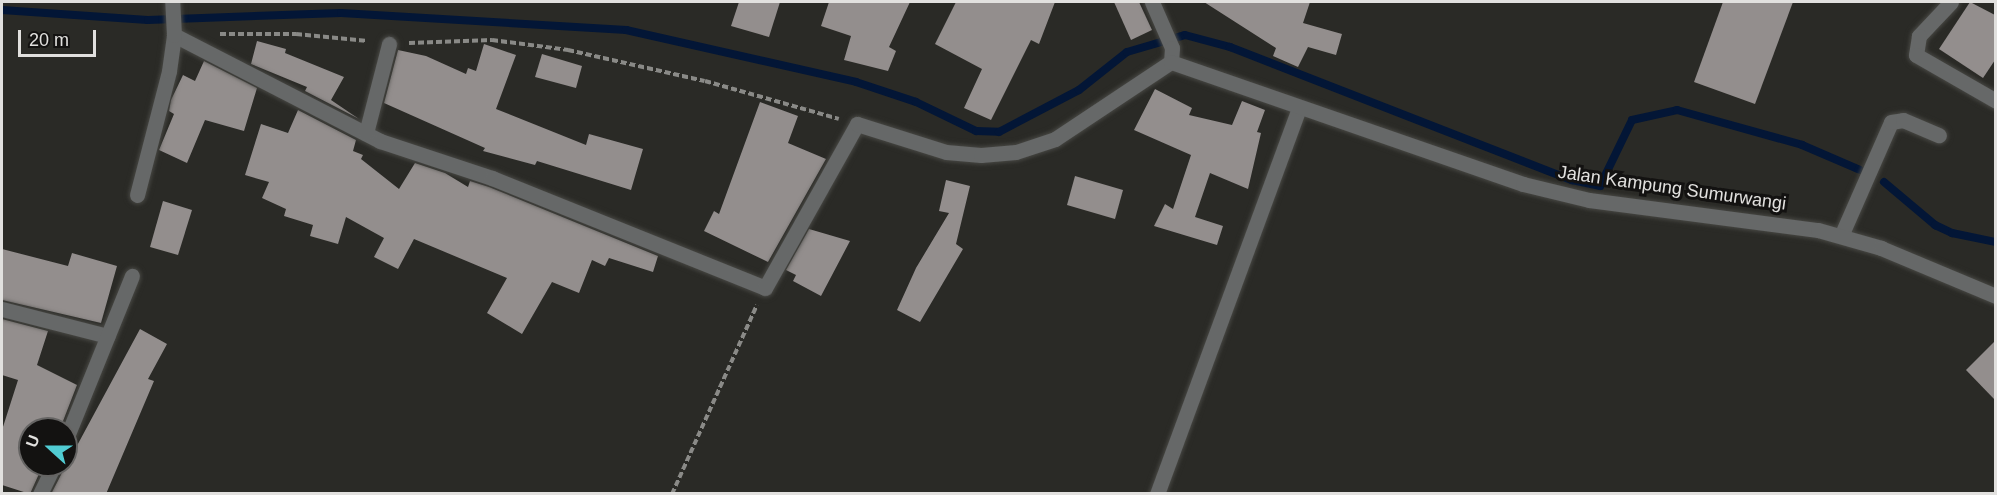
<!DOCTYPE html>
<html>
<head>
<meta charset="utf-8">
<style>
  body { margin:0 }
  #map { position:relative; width:1997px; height:495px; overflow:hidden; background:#2a2a26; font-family:Helvetica,sans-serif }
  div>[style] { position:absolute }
  .stream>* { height:8px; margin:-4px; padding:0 4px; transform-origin:4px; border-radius:4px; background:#031636 }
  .building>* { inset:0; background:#938e8d }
  .path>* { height:4px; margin-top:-2px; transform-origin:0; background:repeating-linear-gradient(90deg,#8a8a87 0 6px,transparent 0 9px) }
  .roads { filter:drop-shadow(0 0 2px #474743) drop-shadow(0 0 2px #474743) }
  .lane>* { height:15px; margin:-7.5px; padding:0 7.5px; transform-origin:7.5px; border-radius:7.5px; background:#666868 }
  .street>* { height:15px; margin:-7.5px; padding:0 7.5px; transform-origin:7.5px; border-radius:7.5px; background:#666868 }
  span { translate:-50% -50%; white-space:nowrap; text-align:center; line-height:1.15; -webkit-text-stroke:6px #131211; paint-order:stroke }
  .street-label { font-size:18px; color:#e1e0de }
  .frame { position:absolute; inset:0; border:3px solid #e1e0de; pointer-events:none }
  .north { position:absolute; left:18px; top:417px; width:60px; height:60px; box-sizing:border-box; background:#131211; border:2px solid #656463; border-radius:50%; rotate:291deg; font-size:16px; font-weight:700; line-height:24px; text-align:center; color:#e1e0de }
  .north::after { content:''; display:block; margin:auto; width:21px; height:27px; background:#51ccd3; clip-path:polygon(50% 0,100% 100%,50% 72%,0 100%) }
  .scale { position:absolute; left:18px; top:30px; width:78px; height:27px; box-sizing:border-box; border:3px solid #e1e0de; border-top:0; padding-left:8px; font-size:18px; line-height:21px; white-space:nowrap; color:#e1e0de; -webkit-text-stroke:4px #131211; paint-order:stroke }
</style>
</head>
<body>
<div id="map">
  <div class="stream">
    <div style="left:2px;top:10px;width:146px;rotate:3.9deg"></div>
    <div style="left:148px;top:20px;width:193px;rotate:-2.1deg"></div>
    <div style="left:341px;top:13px;width:286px;rotate:3.4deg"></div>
    <div style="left:626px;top:30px;width:236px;rotate:12.7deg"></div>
    <div style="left:856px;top:82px;width:63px;rotate:18.4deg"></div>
    <div style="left:916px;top:102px;width:67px;rotate:25.8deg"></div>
    <div style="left:976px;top:131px;width:23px;rotate:2deg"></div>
    <div style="left:999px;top:132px;width:90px;rotate:-27.7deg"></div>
    <div style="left:1079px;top:90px;width:61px;rotate:-38.4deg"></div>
    <div style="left:1127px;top:52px;width:60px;rotate:-16.3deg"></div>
    <div style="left:1185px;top:35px;width:47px;rotate:14.9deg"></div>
    <div style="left:1230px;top:47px;width:367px;rotate:21.3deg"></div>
    <div style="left:1572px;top:180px;width:29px;rotate:12deg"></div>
    <div style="left:1600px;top:186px;width:73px;rotate:-64.1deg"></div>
    <div style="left:1632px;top:120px;width:46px;rotate:-12.5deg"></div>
    <div style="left:1677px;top:110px;width:130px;rotate:15.6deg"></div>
    <div style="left:1802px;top:145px;width:63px;rotate:23.3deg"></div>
    <div style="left:1884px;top:182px;width:67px;rotate:40.1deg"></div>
    <div style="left:1935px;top:225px;width:19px;rotate:25deg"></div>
    <div style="left:1952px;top:233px;width:45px;rotate:11.6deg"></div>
  </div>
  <div class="building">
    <div style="clip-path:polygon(739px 2px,780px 2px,769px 37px,731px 26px)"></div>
    <div style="clip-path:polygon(829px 2px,910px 2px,889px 47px,896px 51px,888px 71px,844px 60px,851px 36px,821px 26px)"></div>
    <div style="clip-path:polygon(956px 2px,1055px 2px,1039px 44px,1031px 40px,991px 120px,964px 108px,982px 69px,935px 44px)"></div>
    <div style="clip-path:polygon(1114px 2px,1139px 2px,1152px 30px,1131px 40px)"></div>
    <div style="clip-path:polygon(1204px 2px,1310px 2px,1303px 23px,1342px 34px,1336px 55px,1308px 47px,1298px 67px,1273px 56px,1276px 48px)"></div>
    <div style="clip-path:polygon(1723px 2px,1793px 2px,1755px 104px,1694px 82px)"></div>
    <div style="clip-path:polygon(1970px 2px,1995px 15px,1995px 60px,1983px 78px,1939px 49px)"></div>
    <div style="clip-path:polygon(257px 41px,286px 49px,285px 53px,344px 77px,331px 100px,359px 119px,305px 91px,307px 87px,251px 64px)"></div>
    <div style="clip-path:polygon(484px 44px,516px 55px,496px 109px,586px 145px,589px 134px,643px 149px,631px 190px,537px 161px,535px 165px,483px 151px,485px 148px,384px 103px,398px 50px,426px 56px,466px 74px,468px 68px,476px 71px)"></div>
    <div style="clip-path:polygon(542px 54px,582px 66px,576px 88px,535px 77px)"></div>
    <div style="clip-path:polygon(204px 61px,257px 88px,244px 131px,205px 120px,187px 163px,159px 150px,174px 114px,169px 111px,171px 100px,183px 75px,195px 81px)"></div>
    <div style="clip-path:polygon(1155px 89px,1192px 108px,1189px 115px,1232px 125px,1242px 101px,1265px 110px,1257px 132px,1261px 133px,1248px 189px,1210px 173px,1195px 217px,1223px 226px,1217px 245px,1154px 226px,1165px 204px,1173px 209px,1191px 155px,1134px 130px)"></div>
    <div style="clip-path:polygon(760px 102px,798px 116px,788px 143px,826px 159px,768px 262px,704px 231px,714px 211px,719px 214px)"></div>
    <div style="clip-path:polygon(298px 110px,356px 140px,353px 151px,363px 155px,361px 159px,399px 189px,415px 163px,445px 173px,468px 187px,470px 181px,489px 187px,658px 256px,653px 272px,609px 258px,605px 266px,592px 260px,579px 293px,552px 282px,522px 334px,487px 313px,507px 278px,414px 239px,398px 269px,374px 257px,384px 238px,346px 217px,338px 244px,310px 236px,313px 225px,284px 216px,286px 209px,262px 198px,269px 182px,245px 175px,261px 124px,288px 133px)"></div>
    <div style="clip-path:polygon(1075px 176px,1123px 190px,1115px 219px,1067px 205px)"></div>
    <div style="clip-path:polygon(946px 180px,970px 186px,956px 244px,963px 249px,920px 322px,897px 310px,916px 268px,949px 213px,939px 211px)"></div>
    <div style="clip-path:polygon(163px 201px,192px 210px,178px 255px,150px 247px)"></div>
    <div style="clip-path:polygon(809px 229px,850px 241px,821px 296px,793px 281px,796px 275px,786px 270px)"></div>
    <div style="clip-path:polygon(2px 249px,68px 266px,72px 253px,117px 266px,101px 323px,2px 300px)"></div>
    <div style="clip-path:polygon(2px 319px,48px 331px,37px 365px,77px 385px,60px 429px,30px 429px,30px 465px,43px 465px,30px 494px,2px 485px,2px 430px,18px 380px,2px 375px)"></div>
    <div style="clip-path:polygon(140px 329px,167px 344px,148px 379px,154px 381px,106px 494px,51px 494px,66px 465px,66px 450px,73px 453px)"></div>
    <div style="clip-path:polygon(1995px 341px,1995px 400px,1966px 370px)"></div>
  </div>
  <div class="path">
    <div style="left:220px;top:34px;width:76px"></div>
    <div style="left:296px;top:34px;width:72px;rotate:5.6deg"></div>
    <div style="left:409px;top:43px;width:83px;rotate:-2.1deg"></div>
    <div style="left:492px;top:40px;width:77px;rotate:7.5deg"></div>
    <div style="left:568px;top:50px;width:140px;rotate:12.8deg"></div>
    <div style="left:705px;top:81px;width:139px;rotate:15.8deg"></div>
    <div style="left:672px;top:494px;width:207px;rotate:-65.8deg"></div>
  </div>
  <div class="roads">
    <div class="lane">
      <div style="left:1841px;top:236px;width:124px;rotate:-66.3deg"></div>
      <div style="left:1891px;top:122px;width:12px;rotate:-9deg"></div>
      <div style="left:1903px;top:120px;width:39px;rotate:23deg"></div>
      <div style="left:1157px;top:494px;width:410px;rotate:-69.8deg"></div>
    </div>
    <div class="street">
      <div style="left:1152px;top:2px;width:50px;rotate:66.5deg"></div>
      <div style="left:1172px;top:48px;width:14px;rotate:94deg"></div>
      <div style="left:1951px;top:2px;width:47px;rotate:133.3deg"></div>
      <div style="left:1919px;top:36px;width:19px;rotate:99deg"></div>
      <div style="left:1916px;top:55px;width:92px;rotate:29.9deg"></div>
      <div style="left:174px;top:35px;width:232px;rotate:27.2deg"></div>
      <div style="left:380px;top:141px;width:118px;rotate:18.3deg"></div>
      <div style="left:492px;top:178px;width:294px;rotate:21.9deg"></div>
      <div style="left:765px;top:288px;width:188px;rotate:-60.7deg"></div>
      <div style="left:857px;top:124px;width:93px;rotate:17.5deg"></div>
      <div style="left:946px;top:152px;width:35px;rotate:5deg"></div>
      <div style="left:981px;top:155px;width:35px;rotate:-5deg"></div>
      <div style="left:1016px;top:152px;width:41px;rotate:-18.4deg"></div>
      <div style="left:1055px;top:139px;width:139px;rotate:-33.6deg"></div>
      <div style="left:1171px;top:62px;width:373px;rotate:19.1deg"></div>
      <div style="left:1523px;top:184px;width:68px;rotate:13.6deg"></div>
      <div style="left:1589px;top:200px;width:231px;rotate:7.5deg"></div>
      <div style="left:1818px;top:230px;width:66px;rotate:15.9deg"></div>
      <div style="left:1881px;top:248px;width:125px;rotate:22.7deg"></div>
      <div style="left:366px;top:133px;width:92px;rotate:-75.5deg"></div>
      <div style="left:137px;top:195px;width:128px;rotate:-75.5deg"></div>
      <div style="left:169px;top:71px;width:36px;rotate:-82deg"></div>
      <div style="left:174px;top:35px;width:33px;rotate:-93deg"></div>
      <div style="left:2px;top:309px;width:109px;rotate:14.3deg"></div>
      <div style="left:66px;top:439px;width:176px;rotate:-68deg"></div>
      <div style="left:40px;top:494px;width:32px;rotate:-64deg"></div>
    </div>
  </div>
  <div class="street-label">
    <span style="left:1672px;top:188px;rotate:8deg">Jalan Kampung Sumurwangi</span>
  </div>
  <div class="frame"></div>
  <div class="north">U</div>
  <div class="scale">20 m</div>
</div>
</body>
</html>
